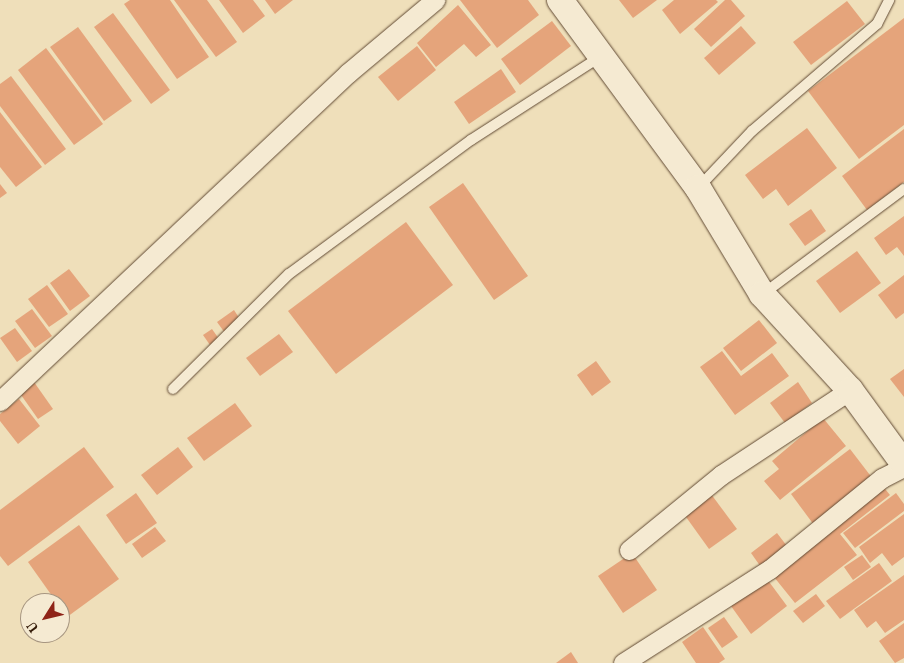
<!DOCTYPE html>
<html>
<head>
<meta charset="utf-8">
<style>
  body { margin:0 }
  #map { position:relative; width:904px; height:663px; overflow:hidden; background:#efdfba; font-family:Vollkorn,serif }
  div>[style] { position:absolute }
  .building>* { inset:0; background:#e5a47b }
  .roads { filter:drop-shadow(0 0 1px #614a34) drop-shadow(0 0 1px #614a34) }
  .lane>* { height:10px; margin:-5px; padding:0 5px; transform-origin:5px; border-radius:5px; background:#f5ead2 }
  .street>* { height:19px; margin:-9.5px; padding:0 9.5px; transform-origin:9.5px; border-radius:9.5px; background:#f5ead2 }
  .secondary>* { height:26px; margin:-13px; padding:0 13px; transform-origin:13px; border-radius:13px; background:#f5ead2 }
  span { translate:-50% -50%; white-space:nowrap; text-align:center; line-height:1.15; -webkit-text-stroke:4.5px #f5ead2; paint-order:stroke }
  .north { position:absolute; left:20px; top:593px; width:50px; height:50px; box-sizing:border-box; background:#f5ead2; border:1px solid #a79681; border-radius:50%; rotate:234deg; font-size:14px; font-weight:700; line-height:20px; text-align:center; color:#321907 }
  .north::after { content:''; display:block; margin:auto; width:18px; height:22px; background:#8f2418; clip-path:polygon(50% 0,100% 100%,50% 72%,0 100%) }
</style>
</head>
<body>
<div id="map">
  <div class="building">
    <div style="clip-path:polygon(130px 0,170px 0,209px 57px,177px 79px,124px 4px)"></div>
    <div style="clip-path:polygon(174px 0,207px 0,237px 42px,216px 57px)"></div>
    <div style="clip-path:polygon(219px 0,253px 0,265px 16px,243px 33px)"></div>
    <div style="clip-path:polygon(265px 0,293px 0,275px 14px)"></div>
    <div style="clip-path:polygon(460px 0,528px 0,539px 15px,497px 48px)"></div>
    <div style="clip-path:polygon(619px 0,657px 0,633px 18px)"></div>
    <div style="clip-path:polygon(674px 0,716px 0,718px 2px,680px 34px,662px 10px)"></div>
    <div style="clip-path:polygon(725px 0,731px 0,745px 16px,711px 47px,694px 29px)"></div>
    <div style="clip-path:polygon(847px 1px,865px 24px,811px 65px,793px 42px)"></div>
    <div style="clip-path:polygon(458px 5px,491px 45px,476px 57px,464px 44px,436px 67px,417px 43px)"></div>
    <div style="clip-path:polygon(113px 13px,170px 90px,151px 104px,94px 27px)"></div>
    <div style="clip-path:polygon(904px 18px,904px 125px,859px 159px,808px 91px)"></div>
    <div style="clip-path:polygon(552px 21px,571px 46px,520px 85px,501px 59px)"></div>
    <div style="clip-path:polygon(741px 26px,756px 43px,719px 75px,704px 58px)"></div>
    <div style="clip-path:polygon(78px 27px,132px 101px,104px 121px,50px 47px)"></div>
    <div style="clip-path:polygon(417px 46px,436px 70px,398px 101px,378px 77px)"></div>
    <div style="clip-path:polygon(46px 48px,103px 124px,74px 145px,18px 70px)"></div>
    <div style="clip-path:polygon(501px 69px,516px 92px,469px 124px,454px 102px)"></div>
    <div style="clip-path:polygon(11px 76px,66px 149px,45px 165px,0 106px,0 84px)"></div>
    <div style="clip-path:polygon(0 112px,42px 167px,16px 187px,0 167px)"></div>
    <div style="clip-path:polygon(807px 128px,837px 168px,788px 206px,776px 189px,763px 199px,745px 175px)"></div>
    <div style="clip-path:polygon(904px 129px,904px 182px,867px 210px,842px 176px)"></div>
    <div style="clip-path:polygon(463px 183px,528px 276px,494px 300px,429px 207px)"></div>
    <div style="clip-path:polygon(0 184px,7px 193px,0 198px)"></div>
    <div style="clip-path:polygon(811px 209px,826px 231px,805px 246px,789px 224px)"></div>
    <div style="clip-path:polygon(904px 216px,904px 256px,897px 247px,886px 255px,874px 238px)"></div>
    <div style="clip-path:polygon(406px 222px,453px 285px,336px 374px,288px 311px)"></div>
    <div style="clip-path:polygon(857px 251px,881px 283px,840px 313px,816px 281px)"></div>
    <div style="clip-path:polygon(69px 269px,90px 296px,70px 311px,50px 283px)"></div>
    <div style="clip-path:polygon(904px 275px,904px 313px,896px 319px,878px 295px)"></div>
    <div style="clip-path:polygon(47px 285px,68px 314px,49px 327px,28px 299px)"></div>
    <div style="clip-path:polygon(32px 309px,52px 336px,35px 348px,15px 321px)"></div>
    <div style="clip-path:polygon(234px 310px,241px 321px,225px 333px,217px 322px)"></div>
    <div style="clip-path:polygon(759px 320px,777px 343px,741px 371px,723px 348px)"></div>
    <div style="clip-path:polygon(15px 328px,32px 351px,17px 362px,0 338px)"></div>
    <div style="clip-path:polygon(212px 329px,219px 339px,210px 345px,203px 335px)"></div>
    <div style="clip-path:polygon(279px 334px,293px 352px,260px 376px,246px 358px)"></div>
    <div style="clip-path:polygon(722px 351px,741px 376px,772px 353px,789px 376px,735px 415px,700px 367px)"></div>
    <div style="clip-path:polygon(596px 361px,611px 382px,592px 396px,577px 375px)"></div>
    <div style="clip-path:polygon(904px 369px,904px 397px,890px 379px)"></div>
    <div style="clip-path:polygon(34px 382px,53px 409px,38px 419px,19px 392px)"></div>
    <div style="clip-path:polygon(798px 382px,812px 403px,785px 423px,770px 403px)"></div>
    <div style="clip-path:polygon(19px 399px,40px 426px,18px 444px,0 421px,0 414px)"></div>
    <div style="clip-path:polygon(235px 403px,252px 426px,204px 461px,187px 438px)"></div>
    <div style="clip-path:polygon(823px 418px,846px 446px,780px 500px,764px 481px,779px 469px,772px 461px)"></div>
    <div style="clip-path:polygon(84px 447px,114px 487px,8px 566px,0 556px,0 510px)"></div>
    <div style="clip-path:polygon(178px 447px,193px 467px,157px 495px,141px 475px)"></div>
    <div style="clip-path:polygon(850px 449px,873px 479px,814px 525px,791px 494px)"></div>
    <div style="clip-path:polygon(881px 484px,890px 495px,840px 534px,857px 555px,795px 603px,774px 577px)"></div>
    <div style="clip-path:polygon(708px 490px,737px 529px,709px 549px,681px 510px)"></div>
    <div style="clip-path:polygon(136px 493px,157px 523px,126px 544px,106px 515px)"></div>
    <div style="clip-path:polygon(896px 493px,904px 504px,904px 511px,855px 548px,843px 533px)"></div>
    <div style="clip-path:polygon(904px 514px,904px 557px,892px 566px,882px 553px,870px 563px,859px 547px)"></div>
    <div style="clip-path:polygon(79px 525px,119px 579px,67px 617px,28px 562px)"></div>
    <div style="clip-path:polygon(155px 527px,166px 541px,142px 558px,132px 544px)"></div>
    <div style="clip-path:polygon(777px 533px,790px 550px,763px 570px,751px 553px)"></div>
    <div style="clip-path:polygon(632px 553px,657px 590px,623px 613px,598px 576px)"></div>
    <div style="clip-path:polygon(862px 555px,871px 567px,853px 580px,844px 567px)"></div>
    <div style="clip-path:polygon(879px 563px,892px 581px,840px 619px,826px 601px)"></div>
    <div style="clip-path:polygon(904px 575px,904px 620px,885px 633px,876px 621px,867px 628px,854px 610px)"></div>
    <div style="clip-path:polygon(767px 579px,787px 606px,751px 634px,731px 606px)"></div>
    <div style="clip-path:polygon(816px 594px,825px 606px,803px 623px,793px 611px)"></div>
    <div style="clip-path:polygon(724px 617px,738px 637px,722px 648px,708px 628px)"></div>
    <div style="clip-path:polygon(904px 623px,904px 658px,895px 663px,879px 641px)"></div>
    <div style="clip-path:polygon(703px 627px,725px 659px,719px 663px,696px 663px,682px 642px)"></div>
    <div style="clip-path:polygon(571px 652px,578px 663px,556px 663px)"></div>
  </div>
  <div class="roads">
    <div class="lane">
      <div style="left:699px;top:187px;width:77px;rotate:-46.6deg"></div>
      <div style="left:752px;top:131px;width:165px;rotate:-40.6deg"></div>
      <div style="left:877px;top:24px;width:27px;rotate:-63deg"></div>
      <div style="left:763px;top:294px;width:176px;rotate:-36.7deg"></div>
      <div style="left:173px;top:389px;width:163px;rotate:-44.8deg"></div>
      <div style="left:289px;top:274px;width:226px;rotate:-36.4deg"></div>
      <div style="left:471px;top:140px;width:153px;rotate:-32.8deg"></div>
    </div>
    <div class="street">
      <div style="left:0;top:401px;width:478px;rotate:-43.3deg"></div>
      <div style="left:348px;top:73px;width:114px;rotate:-40deg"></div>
      <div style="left:629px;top:550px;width:119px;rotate:-39.2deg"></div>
      <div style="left:721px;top:475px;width:154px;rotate:-33.4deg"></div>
      <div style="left:623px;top:663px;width:174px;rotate:-32.6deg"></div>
      <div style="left:770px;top:569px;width:144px;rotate:-39.1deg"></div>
      <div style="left:882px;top:478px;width:25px;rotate:-27deg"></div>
    </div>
    <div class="secondary">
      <div style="left:560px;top:0;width:233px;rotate:53.7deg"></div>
      <div style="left:698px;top:188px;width:124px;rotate:58.9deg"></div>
      <div style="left:762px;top:294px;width:130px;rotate:47.5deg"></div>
      <div style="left:850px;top:390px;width:92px;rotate:53.9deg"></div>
    </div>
  </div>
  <div class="north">U</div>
</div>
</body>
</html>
